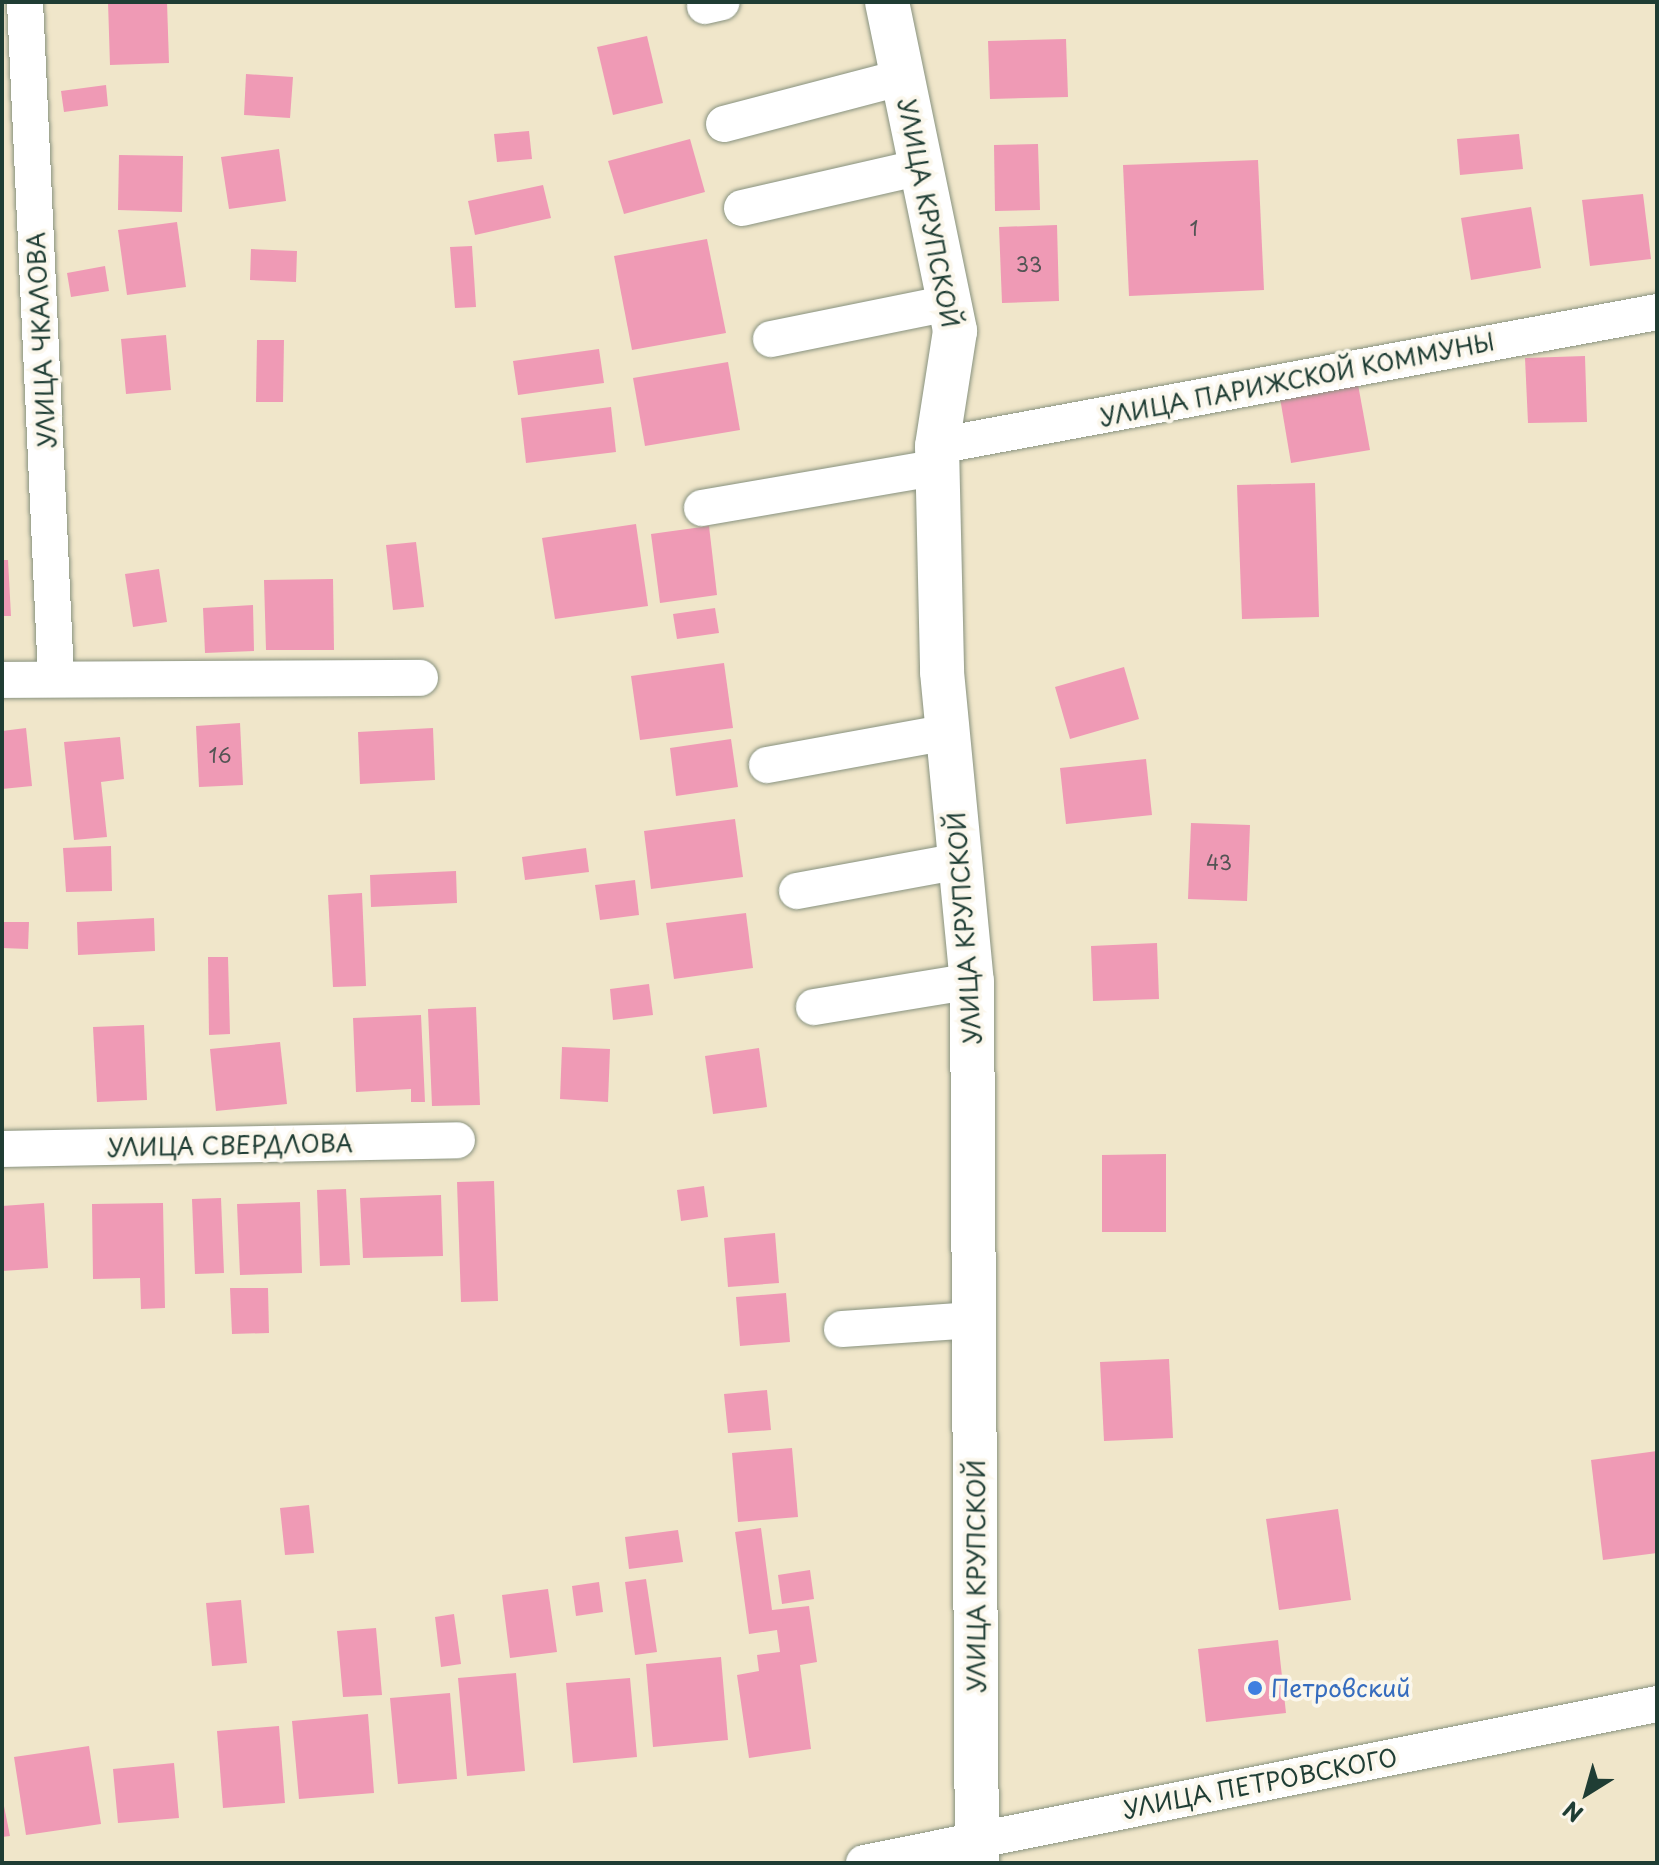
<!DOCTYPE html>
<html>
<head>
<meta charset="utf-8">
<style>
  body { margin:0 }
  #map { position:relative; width:1659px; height:1865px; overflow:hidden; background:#f0e6ca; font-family:"Playpen Sans",sans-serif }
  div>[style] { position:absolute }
  .building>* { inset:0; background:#ef9ab5 }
  .roads { filter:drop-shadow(0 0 2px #88927f) drop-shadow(0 0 2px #88927f) }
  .minor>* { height:36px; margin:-18px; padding:0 18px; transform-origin:18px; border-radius:18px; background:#fff }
  .secondary>* { height:44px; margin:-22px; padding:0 22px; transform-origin:22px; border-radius:22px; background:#fff }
  .dots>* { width:22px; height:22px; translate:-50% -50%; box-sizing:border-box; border:4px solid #fbf7ec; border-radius:50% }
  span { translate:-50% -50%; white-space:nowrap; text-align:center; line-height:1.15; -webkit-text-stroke:8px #fbf7ec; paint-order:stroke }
  .number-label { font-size:20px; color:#535454 }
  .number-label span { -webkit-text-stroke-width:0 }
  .street-label { font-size:24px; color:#1f3d34 }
  .shop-label { font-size:24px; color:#366cbe }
  .left { translate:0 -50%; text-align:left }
  .frame { position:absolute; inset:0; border:4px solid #1f3d34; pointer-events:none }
  .north { position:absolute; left:1547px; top:1753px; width:80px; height:80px; -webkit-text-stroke:6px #fbf7ec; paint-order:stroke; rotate:217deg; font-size:22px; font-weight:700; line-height:32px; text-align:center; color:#1f3d34 }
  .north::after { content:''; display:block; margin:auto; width:28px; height:36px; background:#1f3d34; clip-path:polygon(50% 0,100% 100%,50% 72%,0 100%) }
</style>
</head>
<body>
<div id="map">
  <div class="building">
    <div style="clip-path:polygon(108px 2px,167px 2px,169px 63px,110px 65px)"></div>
    <div style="clip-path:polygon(647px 36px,663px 103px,613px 115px,597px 47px)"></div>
    <div style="clip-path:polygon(1066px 39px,1068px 97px,990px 99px,988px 41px)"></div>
    <div style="clip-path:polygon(246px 74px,293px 77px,290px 118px,244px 115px)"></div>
    <div style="clip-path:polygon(106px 85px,108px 106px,64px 112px,61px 91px)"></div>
    <div style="clip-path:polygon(529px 131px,532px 159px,497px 162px,494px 134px)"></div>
    <div style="clip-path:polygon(1519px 134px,1523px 169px,1460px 175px,1457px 139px)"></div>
    <div style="clip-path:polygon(690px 139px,705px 192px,624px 214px,608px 161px)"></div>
    <div style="clip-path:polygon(1038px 144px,1040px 210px,995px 211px,994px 145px)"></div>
    <div style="clip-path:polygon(279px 149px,286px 201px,229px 209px,221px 157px)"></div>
    <div style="clip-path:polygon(119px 155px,183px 156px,182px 212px,118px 210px)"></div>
    <div style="clip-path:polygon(1258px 160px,1264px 290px,1129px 296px,1123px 165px)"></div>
    <div style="clip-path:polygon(543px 185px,551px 218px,475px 235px,468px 201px)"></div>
    <div style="clip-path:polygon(1643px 194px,1651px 259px,1590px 266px,1582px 200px)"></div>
    <div style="clip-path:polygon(1531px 207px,1541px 268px,1471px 280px,1461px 218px)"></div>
    <div style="clip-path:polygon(177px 222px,186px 287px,127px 295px,118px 230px)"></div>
    <div style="clip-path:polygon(1057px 225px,1059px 301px,1002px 303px,999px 227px)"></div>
    <div style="clip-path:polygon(707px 239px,726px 333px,632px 350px,614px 256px)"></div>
    <div style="clip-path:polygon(472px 246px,476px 307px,455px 308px,450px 247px)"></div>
    <div style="clip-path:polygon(251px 249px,297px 251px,296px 282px,250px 280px)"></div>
    <div style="clip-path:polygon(105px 266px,109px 291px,71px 297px,67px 273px)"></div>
    <div style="clip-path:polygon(166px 335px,171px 390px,126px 394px,121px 339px)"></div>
    <div style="clip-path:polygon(257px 340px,284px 340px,283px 402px,256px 402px)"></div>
    <div style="clip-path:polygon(599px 349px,604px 383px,518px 395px,513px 361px)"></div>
    <div style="clip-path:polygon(1585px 356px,1587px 422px,1528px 423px,1525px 358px)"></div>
    <div style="clip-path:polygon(728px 362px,740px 430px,645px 446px,633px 378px)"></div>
    <div style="clip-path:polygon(1357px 379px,1370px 450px,1291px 463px,1279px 392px)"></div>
    <div style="clip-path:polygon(611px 407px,616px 452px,526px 463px,521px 418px)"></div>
    <div style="clip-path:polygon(1315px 483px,1319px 617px,1242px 619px,1237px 485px)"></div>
    <div style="clip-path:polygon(636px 524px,648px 606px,555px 619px,542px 538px)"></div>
    <div style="clip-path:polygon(709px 526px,717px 595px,660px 603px,651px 534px)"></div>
    <div style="clip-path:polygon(416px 542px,424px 607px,393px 610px,386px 545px)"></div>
    <div style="clip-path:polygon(2px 560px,8px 560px,11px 616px,2px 616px)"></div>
    <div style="clip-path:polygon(159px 569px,167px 622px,133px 627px,125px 574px)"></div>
    <div style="clip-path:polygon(333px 579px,334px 650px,266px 650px,264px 580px)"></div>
    <div style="clip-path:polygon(253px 605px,254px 651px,205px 653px,203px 608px)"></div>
    <div style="clip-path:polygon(715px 608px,719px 633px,677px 639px,673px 614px)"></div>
    <div style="clip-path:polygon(724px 663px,733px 728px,640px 740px,631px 676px)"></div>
    <div style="clip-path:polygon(1124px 667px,1139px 719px,1070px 739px,1055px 687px)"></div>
    <div style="clip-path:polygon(240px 723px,243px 785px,199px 787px,196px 726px)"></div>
    <div style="clip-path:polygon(26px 728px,32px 786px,2px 789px,2px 731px)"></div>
    <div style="clip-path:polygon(433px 728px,435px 780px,360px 784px,358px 732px)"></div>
    <div style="clip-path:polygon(120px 737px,124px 779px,101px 782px,107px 837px,74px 840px,64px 742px)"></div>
    <div style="clip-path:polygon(731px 739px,738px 787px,676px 796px,670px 748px)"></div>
    <div style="clip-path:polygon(1146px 759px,1152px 815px,1066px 824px,1060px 768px)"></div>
    <div style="clip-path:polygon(735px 819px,743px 877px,651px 889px,644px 831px)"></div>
    <div style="clip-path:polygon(1191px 823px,1250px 825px,1247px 901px,1188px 899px)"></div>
    <div style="clip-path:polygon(111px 846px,112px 891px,66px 892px,63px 848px)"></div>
    <div style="clip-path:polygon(586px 848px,589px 872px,525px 880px,522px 857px)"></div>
    <div style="clip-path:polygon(456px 871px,457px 903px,371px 907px,370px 875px)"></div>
    <div style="clip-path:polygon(635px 880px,639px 915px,600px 920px,595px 885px)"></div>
    <div style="clip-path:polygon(362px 893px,366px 986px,333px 987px,328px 895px)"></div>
    <div style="clip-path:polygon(746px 913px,753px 968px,674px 979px,666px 923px)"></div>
    <div style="clip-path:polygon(154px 918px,155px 951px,78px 955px,77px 922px)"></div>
    <div style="clip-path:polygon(2px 922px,29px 922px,28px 949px,2px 948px)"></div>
    <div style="clip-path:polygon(1157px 943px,1159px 999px,1093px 1001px,1091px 946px)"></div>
    <div style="clip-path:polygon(208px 957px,228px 957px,230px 1034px,209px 1035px)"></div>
    <div style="clip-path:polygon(649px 984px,653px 1015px,613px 1020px,610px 989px)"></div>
    <div style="clip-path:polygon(476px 1007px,480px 1105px,432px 1106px,428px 1009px)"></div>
    <div style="clip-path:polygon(421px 1015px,425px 1102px,411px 1102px,411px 1089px,356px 1092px,353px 1018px)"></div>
    <div style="clip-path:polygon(144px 1025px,147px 1100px,97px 1102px,93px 1027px)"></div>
    <div style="clip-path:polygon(280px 1042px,287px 1104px,216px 1111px,210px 1049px)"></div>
    <div style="clip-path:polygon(562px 1047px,610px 1049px,608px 1102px,560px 1099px)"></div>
    <div style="clip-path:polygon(759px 1048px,767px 1107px,713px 1114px,705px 1056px)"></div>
    <div style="clip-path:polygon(1166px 1154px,1166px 1232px,1102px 1232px,1102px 1155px)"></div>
    <div style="clip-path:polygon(494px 1181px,498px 1301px,461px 1302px,457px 1182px)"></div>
    <div style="clip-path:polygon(704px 1186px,708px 1217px,681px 1221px,677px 1190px)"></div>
    <div style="clip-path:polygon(346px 1189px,350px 1265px,320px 1266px,317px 1190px)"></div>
    <div style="clip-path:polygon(441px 1195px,443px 1256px,363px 1258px,360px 1198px)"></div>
    <div style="clip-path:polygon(221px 1198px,224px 1273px,195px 1274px,192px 1199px)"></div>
    <div style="clip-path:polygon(300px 1202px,302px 1273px,240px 1275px,237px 1204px)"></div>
    <div style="clip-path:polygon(44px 1203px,48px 1268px,2px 1271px,2px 1206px)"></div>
    <div style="clip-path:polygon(163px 1203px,165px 1308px,141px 1309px,140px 1278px,93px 1279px,92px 1204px)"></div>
    <div style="clip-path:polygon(775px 1233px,779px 1283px,728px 1287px,724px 1238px)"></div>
    <div style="clip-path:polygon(230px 1288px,268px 1288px,269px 1333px,232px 1334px)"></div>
    <div style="clip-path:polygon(786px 1293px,790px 1342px,740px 1346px,736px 1297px)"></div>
    <div style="clip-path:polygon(1169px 1359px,1173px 1438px,1104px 1441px,1100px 1362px)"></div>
    <div style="clip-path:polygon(767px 1390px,771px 1430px,728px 1433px,724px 1394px)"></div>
    <div style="clip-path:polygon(792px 1448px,798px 1517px,738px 1522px,732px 1453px)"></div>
    <div style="clip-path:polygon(1657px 1451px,1657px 1553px,1603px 1560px,1591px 1460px)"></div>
    <div style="clip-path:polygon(309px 1505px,314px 1553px,285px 1555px,280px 1508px)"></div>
    <div style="clip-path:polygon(1338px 1509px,1351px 1600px,1279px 1610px,1266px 1519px)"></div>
    <div style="clip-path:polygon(761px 1528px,772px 1610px,809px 1606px,817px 1662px,800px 1665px,811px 1749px,749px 1758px,737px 1675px,759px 1671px,757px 1655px,780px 1652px,777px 1630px,749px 1634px,735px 1532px)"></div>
    <div style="clip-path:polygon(678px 1530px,683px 1562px,629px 1569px,625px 1537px)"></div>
    <div style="clip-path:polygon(810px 1570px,814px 1599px,782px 1604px,778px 1575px)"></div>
    <div style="clip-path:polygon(646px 1579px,657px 1652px,635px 1655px,625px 1582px)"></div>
    <div style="clip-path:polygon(599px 1582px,603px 1612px,576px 1616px,572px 1586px)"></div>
    <div style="clip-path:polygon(548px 1589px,557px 1652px,510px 1658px,502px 1595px)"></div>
    <div style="clip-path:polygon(241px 1600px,247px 1663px,212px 1666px,206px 1603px)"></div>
    <div style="clip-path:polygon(454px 1614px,461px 1664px,441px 1667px,435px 1617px)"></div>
    <div style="clip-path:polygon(376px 1628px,382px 1695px,343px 1697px,337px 1631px)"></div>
    <div style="clip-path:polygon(1278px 1640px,1286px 1713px,1206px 1722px,1198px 1649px)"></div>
    <div style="clip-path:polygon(721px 1657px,728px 1740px,653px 1747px,646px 1664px)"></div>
    <div style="clip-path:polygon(516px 1673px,525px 1771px,467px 1776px,458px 1678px)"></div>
    <div style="clip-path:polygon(630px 1678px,637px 1757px,573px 1763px,566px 1683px)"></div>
    <div style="clip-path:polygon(450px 1693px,457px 1779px,398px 1784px,390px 1698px)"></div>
    <div style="clip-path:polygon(368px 1714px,374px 1793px,299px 1799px,292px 1721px)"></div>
    <div style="clip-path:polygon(279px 1726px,285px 1803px,223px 1808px,217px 1731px)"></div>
    <div style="clip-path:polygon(89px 1746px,101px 1824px,26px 1835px,14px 1757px)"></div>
    <div style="clip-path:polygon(174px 1763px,179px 1818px,118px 1823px,113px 1769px)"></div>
    <div style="clip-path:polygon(2px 1796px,10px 1836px,2px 1837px)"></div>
  </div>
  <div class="roads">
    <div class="minor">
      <div style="left:25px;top:2px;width:677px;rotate:87.37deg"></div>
      <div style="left:705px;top:6px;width:17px;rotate:-13deg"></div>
      <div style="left:724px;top:124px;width:185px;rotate:-14.7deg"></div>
      <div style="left:742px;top:208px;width:184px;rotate:-12.9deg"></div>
      <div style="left:771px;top:339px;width:182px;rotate:-11.4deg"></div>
      <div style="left:937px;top:446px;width:732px;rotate:-10.54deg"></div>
      <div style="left:702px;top:508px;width:241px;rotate:-9.8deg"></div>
      <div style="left:2px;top:680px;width:418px;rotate:-0.3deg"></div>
      <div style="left:767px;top:765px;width:184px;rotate:-10.3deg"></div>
      <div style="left:797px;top:891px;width:166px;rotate:-10.4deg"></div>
      <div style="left:814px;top:1007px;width:160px;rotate:-9.3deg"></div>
      <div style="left:2px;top:1149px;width:455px;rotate:-1.1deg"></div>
      <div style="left:842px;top:1329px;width:132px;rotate:-3.9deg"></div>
      <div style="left:864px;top:1863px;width:809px;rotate:-11.34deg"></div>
    </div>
    <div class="secondary">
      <div style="left:887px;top:2px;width:336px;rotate:78.3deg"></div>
      <div style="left:955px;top:331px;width:116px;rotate:98.9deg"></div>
      <div style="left:937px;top:446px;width:226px;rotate:88.7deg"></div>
      <div style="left:942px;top:672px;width:310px;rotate:84.5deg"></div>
      <div style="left:972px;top:981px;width:882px;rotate:89.68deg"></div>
    </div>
  </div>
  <div class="dots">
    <div style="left:1255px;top:1688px;background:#3f7fe0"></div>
  </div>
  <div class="number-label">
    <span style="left:1194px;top:228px">1</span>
    <span style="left:1029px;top:264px">33</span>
    <span style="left:220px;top:755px">16</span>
    <span style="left:1219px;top:862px">43</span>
  </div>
  <div class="street-label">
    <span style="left:929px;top:213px;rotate:79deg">УЛИЦА КРУПСКОЙ</span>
    <span style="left:41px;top:340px;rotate:-93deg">УЛИЦА ЧКАЛОВА</span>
    <span style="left:1297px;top:379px;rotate:-11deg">УЛИЦА ПАРИЖСКОЙ КОММУНЫ</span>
    <span style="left:964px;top:928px;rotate:-94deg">УЛИЦА КРУПСКОЙ</span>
    <span style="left:230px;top:1145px;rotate:-1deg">УЛИЦА СВЕРДЛОВА</span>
    <span style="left:976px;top:1576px;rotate:-90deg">УЛИЦА КРУПСКОЙ</span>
    <span style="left:1260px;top:1783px;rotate:-11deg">УЛИЦА ПЕТРОВСКОГО</span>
  </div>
  <div class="shop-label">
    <span class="left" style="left:1271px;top:1688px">Петровский</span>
  </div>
  <div class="frame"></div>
  <div class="north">N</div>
</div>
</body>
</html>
